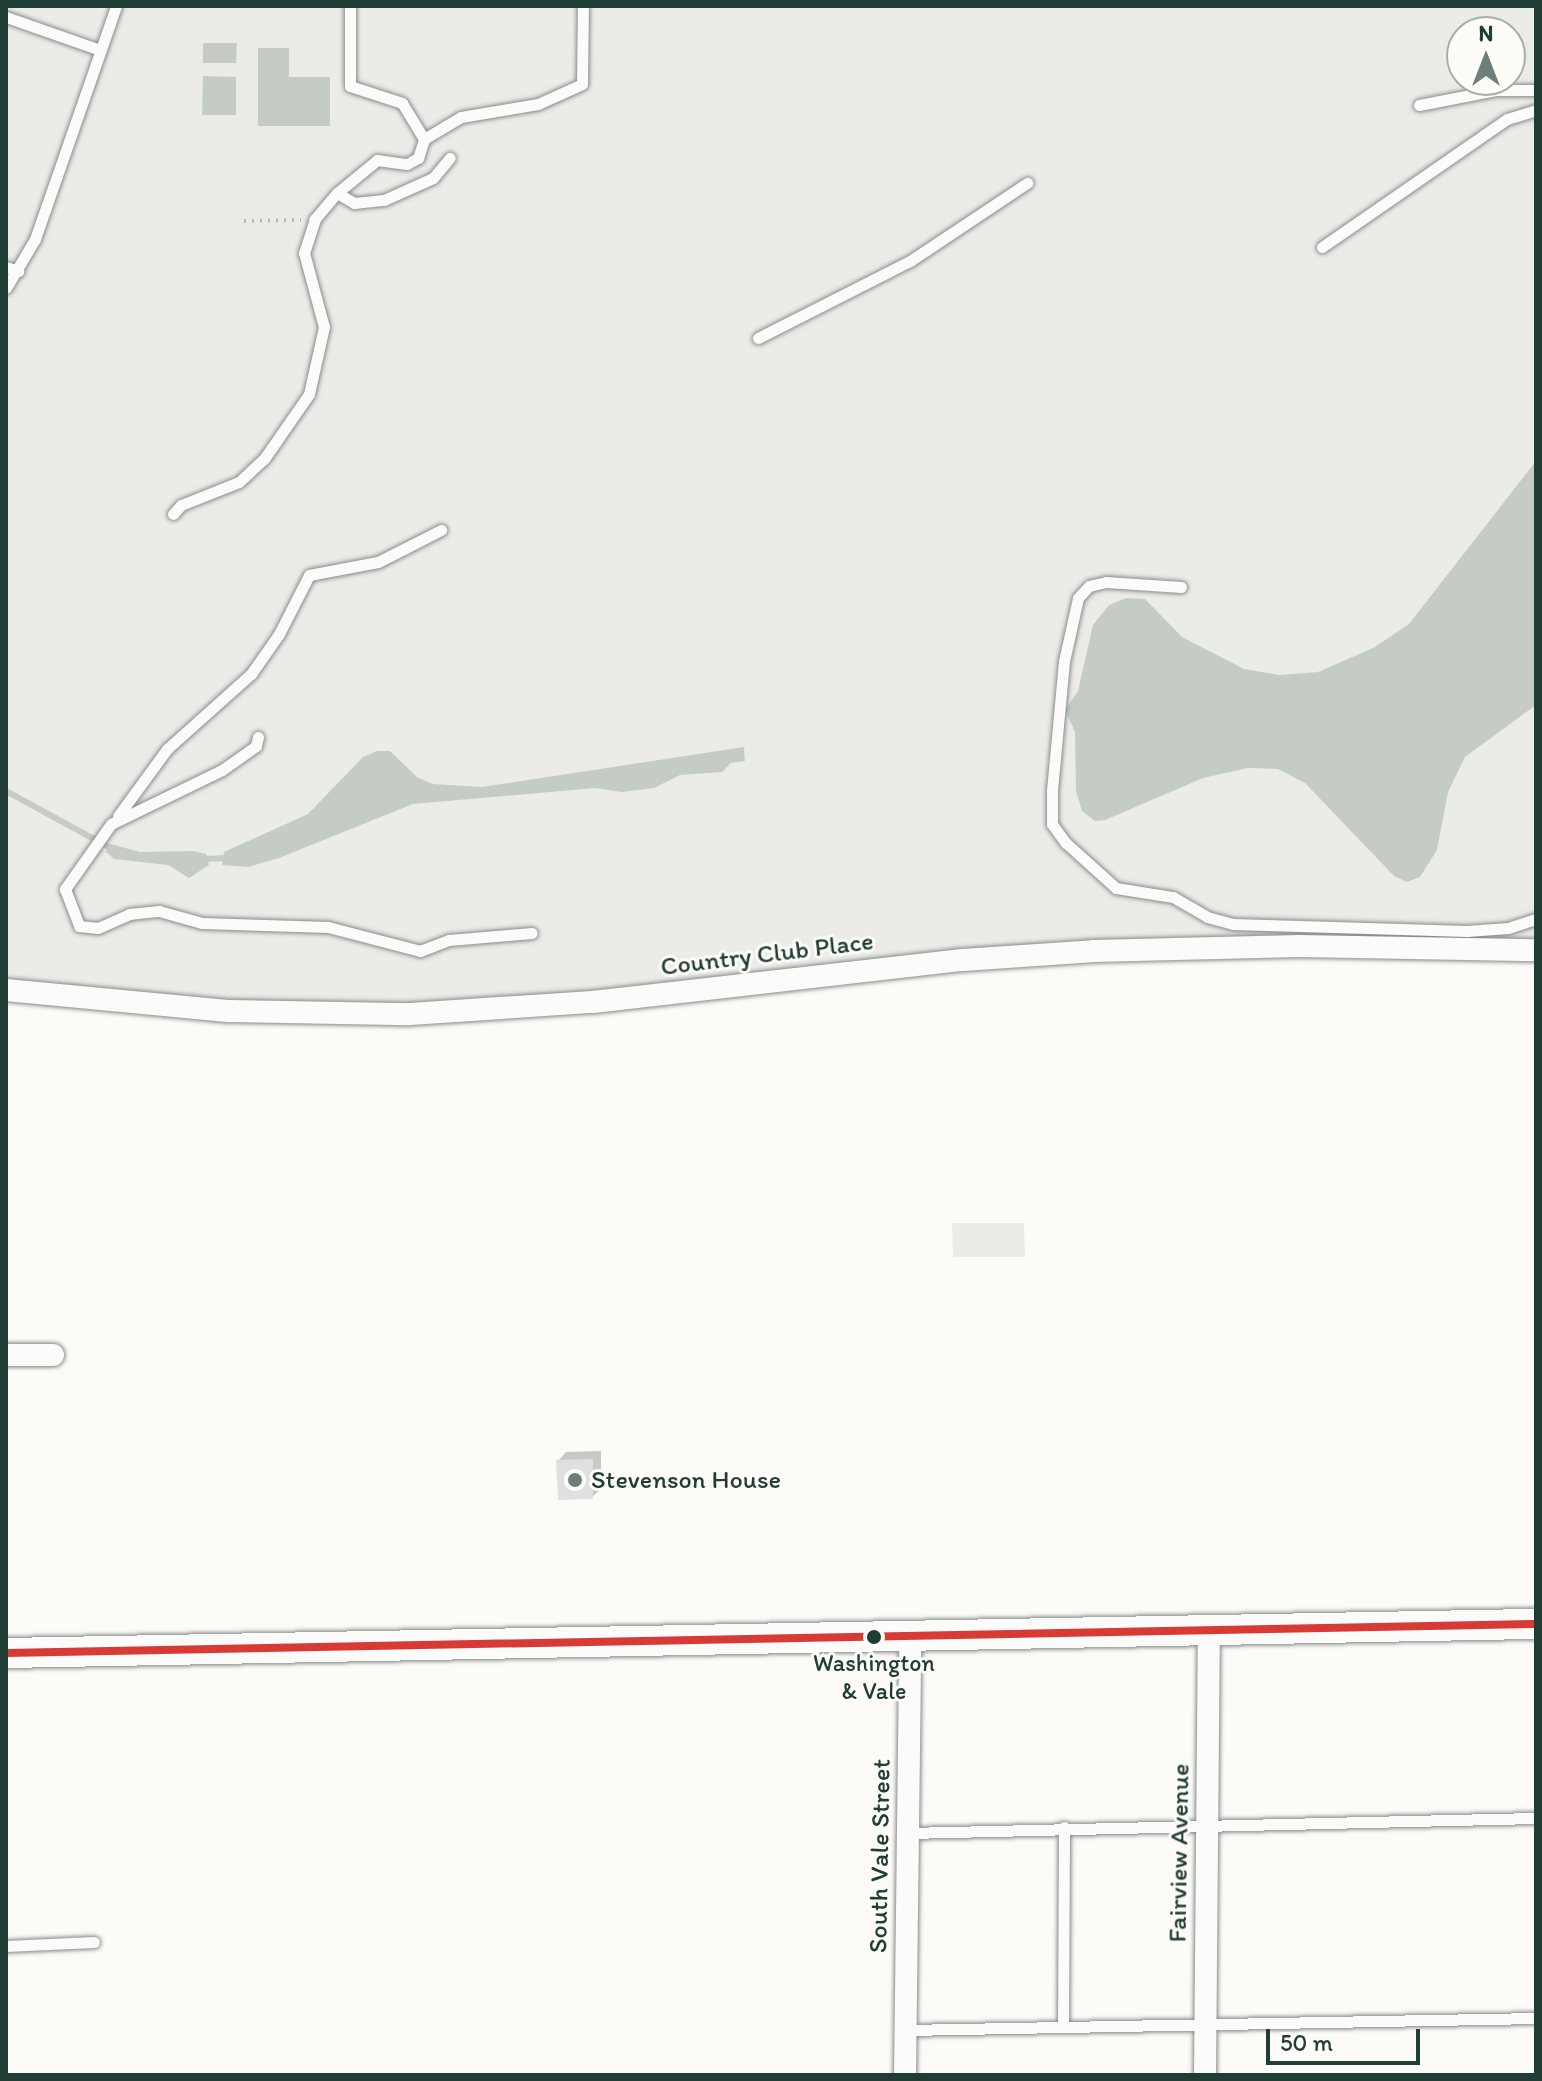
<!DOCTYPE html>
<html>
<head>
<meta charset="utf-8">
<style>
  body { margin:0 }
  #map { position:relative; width:1542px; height:2081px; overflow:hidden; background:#fcfbf8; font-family:Itim,sans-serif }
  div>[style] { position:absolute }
  .green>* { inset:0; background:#ebece8 }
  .water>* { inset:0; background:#c5ccc6 }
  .shadow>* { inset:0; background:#0003 }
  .stream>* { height:6px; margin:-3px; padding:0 3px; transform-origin:3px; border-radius:3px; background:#c5ccc6 }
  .building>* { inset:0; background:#dfe1de }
  .path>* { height:4px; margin-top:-2px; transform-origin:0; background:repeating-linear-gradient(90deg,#b5b8b6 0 2px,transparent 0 8px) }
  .roads { filter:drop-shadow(0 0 2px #888d8a) drop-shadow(0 0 2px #888d8a) }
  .lane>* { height:11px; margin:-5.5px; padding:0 5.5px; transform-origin:5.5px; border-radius:5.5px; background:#fbfbf9 }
  .street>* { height:22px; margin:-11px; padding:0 11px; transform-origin:11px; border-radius:11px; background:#fbfbf9 }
  .secondary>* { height:30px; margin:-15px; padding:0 15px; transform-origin:15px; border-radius:15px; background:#fbfbf9 }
  .bus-1>* { height:8px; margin:-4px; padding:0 4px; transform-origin:4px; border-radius:4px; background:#d83b35 }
  .dots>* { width:22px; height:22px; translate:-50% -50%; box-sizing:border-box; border:4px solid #fdfcf7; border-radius:50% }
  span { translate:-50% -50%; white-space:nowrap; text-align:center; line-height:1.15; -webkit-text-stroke:6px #fdfcf7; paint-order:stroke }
  .bus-label { font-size:24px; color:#1f3d34 }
  .street-label { font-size:26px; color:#1f3d34 }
  .poi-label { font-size:26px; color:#1f3d34 }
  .left { translate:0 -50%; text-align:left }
  .frame { position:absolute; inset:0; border:8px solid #1f3d34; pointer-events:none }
  .north { position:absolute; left:1446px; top:16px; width:80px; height:80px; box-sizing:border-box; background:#fdfcf7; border:2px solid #a4b0a9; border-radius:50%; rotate:0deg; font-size:22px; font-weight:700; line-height:32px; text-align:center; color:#1f3d34 }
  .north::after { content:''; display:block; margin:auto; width:28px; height:36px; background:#6c8079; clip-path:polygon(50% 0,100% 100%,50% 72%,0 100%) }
  .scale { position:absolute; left:1266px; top:2029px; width:154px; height:36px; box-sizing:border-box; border:4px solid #1f3d34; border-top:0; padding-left:10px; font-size:24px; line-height:28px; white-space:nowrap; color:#1f3d34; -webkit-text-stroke:6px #fdfcf7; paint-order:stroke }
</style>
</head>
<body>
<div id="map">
  <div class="green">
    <div style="clip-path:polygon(evenodd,6px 6px,1536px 6px,1536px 940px,1229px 937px,1004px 946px,602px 990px,416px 1004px,246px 1001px,6px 980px,6px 6px,1462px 32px,1510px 32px,1510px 80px,1462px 80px,1462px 32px)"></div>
    <div style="clip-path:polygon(952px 1223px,1024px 1223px,1025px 1257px,953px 1257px)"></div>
  </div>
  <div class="water">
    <div style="clip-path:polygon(203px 43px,237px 43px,236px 63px,203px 63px)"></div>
    <div style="clip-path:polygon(258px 48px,289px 48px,289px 77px,330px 77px,330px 126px,258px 126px)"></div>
    <div style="clip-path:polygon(203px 76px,236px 77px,236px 115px,202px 115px)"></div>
    <div style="clip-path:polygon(1536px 461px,1536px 705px,1465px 757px,1448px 792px,1437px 850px,1420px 877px,1407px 882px,1394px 876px,1305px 783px,1278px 769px,1248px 768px,1203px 778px,1105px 820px,1095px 821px,1082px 811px,1076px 791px,1075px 732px,1065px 710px,1078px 691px,1093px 625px,1109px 605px,1126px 598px,1145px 599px,1182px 637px,1244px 669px,1279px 675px,1318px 672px,1375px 647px,1409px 624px)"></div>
    <div style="clip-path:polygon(744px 747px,745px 761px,731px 763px,722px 772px,680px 775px,654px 788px,622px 792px,595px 788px,413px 804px,279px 858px,248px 867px,222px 865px,224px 852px,308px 814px,363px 757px,377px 751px,390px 751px,417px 777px,433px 784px,482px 787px)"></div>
    <div style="clip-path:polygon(111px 844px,140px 852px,193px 851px,206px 854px,209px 865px,189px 878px,168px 865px,114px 859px,106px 852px)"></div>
  </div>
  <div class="shadow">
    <div style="clip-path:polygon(601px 1451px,601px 1489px,592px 1497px,558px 1461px,566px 1452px)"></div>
  </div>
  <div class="stream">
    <div style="left:6px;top:791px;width:125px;rotate:28.6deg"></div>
    <div style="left:202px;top:859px;width:28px;rotate:-2deg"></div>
  </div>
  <div class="building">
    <div style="clip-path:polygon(593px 1459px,593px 1499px,558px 1500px,556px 1460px)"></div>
  </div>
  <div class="path">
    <div style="left:244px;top:221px;width:57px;rotate:-1deg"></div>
  </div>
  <div class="roads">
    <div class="lane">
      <div style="left:350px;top:6px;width:80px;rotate:90deg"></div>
      <div style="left:350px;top:86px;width:55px;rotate:18.1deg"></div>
      <div style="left:402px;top:103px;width:42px;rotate:58.6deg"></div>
      <div style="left:6px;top:17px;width:100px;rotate:19.3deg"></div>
      <div style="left:1419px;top:105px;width:78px;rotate:-11deg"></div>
      <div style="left:1496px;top:90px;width:40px"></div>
      <div style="left:337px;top:193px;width:52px;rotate:-39.5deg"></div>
      <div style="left:377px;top:160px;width:30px;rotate:8deg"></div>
      <div style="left:407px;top:164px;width:13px;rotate:-29deg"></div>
      <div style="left:418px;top:158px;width:20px;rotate:-72deg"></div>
      <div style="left:424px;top:139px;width:43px;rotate:-30.7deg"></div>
      <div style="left:461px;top:117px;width:78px;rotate:-9.6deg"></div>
      <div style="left:538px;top:104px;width:48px;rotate:-24.4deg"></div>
      <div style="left:582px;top:84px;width:78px;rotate:-89.3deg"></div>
      <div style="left:314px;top:220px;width:35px;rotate:-50deg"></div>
      <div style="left:337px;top:193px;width:20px;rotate:30deg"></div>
      <div style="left:354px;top:203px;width:30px;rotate:-6deg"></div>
      <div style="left:384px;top:200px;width:54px;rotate:-24.2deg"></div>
      <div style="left:433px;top:178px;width:26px;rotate:-50deg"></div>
      <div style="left:1322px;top:247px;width:225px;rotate:-34.7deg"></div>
      <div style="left:1507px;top:119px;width:30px;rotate:-17deg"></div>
      <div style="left:6px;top:267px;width:13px;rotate:18deg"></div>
      <div style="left:6px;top:288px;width:57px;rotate:-59.4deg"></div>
      <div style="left:35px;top:239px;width:247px;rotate:-70.8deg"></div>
      <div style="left:758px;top:338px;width:170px;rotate:-26.9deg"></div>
      <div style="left:910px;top:261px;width:141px;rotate:-33.7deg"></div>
      <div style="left:173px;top:514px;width:12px;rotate:-48deg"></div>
      <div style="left:181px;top:505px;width:62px;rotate:-21.6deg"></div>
      <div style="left:239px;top:482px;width:34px;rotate:-43deg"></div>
      <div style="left:264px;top:459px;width:79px;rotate:-55.3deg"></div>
      <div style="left:309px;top:394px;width:69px;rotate:-77.4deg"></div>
      <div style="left:324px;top:327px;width:77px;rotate:-105.1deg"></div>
      <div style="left:304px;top:253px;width:36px;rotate:-72deg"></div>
      <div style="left:1181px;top:587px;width:75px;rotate:-176.2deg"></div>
      <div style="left:1106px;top:582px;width:17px;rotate:167deg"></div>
      <div style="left:1089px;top:586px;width:16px;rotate:133deg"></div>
      <div style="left:1078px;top:598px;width:65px;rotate:102.5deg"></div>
      <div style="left:1064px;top:661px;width:130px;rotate:95.3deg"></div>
      <div style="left:1052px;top:790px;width:34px;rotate:90deg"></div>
      <div style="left:1052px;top:824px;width:24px;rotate:54deg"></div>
      <div style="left:1066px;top:843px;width:67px;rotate:42deg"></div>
      <div style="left:1116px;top:888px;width:58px;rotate:9deg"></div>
      <div style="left:1173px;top:897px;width:39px;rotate:30deg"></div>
      <div style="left:1207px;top:917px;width:27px;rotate:15deg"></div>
      <div style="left:1233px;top:924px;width:234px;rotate:1.7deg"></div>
      <div style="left:1467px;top:931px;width:41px;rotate:-4.2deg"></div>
      <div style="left:1508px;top:928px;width:29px;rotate:-18deg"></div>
      <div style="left:258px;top:737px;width:9px;rotate:103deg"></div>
      <div style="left:256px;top:746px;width:42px;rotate:144.8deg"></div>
      <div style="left:222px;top:770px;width:123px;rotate:154.1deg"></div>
      <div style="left:111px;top:824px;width:80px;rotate:125.3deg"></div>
      <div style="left:65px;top:889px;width:40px;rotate:69deg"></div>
      <div style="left:79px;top:926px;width:19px;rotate:6deg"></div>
      <div style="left:98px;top:928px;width:34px;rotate:-24deg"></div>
      <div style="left:129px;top:914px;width:30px;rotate:-6deg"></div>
      <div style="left:159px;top:911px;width:45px;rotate:15.6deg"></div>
      <div style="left:202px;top:923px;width:126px;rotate:1.8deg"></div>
      <div style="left:328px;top:927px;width:95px;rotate:14.6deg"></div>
      <div style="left:420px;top:951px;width:31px;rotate:-21deg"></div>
      <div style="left:449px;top:940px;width:83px;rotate:-4.8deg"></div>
      <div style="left:118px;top:816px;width:83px;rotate:-53.8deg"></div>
      <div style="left:167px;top:749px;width:113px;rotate:-41.8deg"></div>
      <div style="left:251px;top:674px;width:49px;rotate:-55deg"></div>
      <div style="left:279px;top:634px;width:66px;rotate:-63deg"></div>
      <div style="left:309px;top:575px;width:70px;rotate:-10.7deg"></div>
      <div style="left:378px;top:562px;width:71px;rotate:-26.9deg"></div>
      <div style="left:908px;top:1833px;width:628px;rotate:-1.37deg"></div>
      <div style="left:6px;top:1946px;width:88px;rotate:-2.6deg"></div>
      <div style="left:1063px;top:2027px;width:200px;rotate:-89.7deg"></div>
      <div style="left:906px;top:2030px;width:630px;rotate:-1.09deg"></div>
    </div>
    <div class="street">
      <div style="left:6px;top:990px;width:225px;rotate:5.4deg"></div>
      <div style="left:230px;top:1011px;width:180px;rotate:1deg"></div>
      <div style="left:410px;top:1014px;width:183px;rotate:-3.8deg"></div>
      <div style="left:593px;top:1002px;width:372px;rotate:-6.5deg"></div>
      <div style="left:963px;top:960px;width:131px;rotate:-3.9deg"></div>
      <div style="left:1094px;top:951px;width:205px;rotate:-1.4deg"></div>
      <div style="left:1299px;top:946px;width:237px;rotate:1deg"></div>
      <div style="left:6px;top:1355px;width:47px"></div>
      <div style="left:905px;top:2075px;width:437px;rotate:-89.3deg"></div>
      <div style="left:1205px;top:2075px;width:443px;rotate:-89.5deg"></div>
    </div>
    <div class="secondary">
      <div style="left:6px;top:1653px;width:1530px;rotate:-1.09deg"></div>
    </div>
  </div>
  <div class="bus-1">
    <div style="left:6px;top:1653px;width:1530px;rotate:-1.09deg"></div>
  </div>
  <div class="dots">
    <div style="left:575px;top:1480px;background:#6c8079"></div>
    <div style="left:874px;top:1637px;background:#1f3d34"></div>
  </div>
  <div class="bus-label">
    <span style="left:874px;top:1677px">Washington<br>&amp; Vale</span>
  </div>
  <div class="street-label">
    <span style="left:767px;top:954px;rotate:-7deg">Country Club Place</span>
    <span style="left:1179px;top:1853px;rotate:-89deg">Fairview Avenue</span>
    <span style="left:880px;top:1856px;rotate:-89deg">South Vale Street</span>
  </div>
  <div class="poi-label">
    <span class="left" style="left:591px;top:1480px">Stevenson House</span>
  </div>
  <div class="frame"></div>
  <div class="north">N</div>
  <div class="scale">50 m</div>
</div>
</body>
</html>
